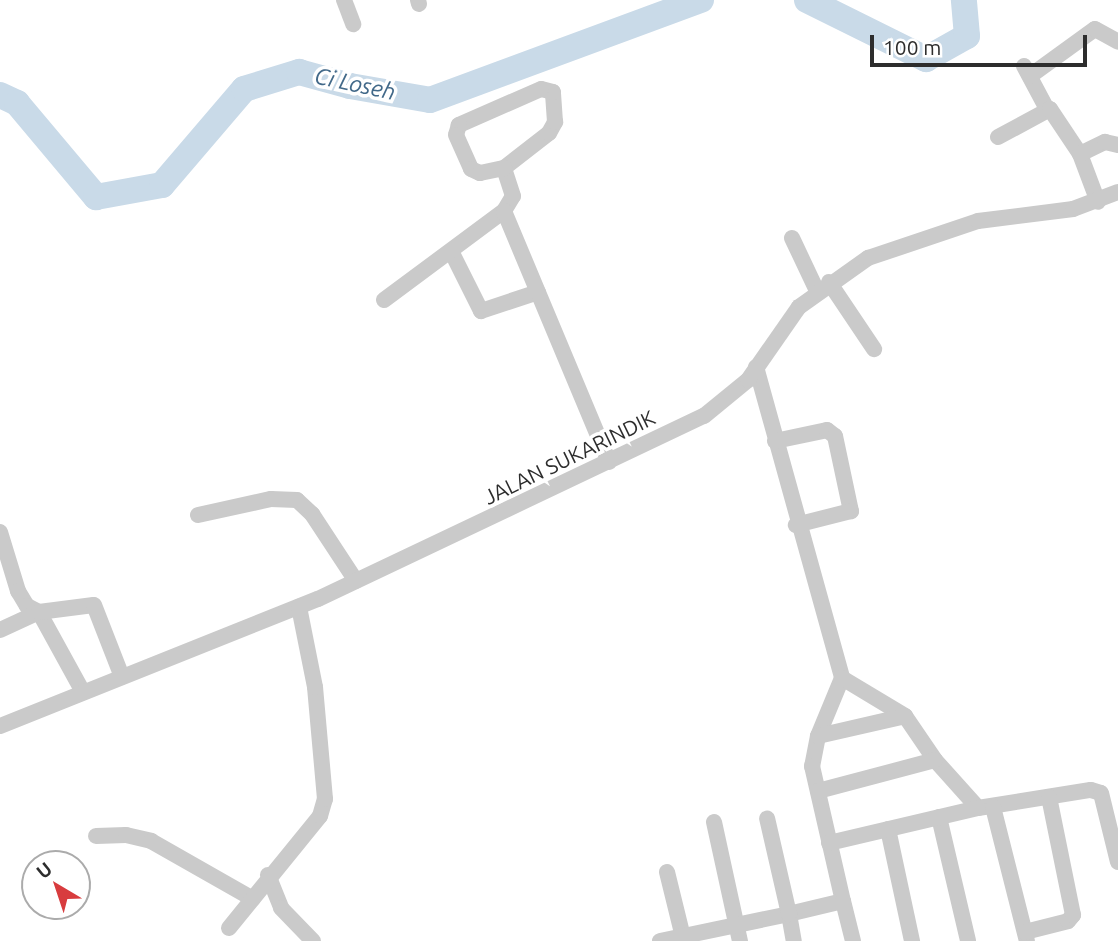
<!DOCTYPE html>
<html>
<head>
<meta charset="utf-8">
<style>
  body { margin:0 }
  #map { position:relative; width:1118px; height:941px; overflow:hidden; background:#fff; font-family:Ubuntu,sans-serif }
  div>[style] { position:absolute }
  .river>* { height:26px; margin:-13px; padding:0 13px; transform-origin:13px; border-radius:13px; background:#c9dae8 }
  .minor>* { height:16px; margin:-8px; padding:0 8px; transform-origin:8px; border-radius:8px; background:#cacaca }
  span { translate:-50% -50%; white-space:nowrap; text-align:center; line-height:1.15; -webkit-text-stroke:7px #fff; paint-order:stroke }
  .street-label { font-size:21px; color:#2d2d2d }
  .water-label { font-size:23px; color:#426989; font-style:italic }
  .north { position:absolute; left:21px; top:850px; width:70px; height:70px; box-sizing:border-box; background:#fff; border:2px solid #ababab; border-radius:50%; rotate:321deg; font-size:19px; font-weight:700; line-height:28px; text-align:center; color:#2d2d2d }
  .north::after { content:''; display:block; margin:auto; width:24px; height:32px; background:#d83c3e; clip-path:polygon(50% 0,100% 100%,50% 72%,0 100%) }
  .scale { position:absolute; left:870px; top:35px; width:217px; height:32px; box-sizing:border-box; border:4px solid #2d2d2d; border-top:0; padding-left:9px; font-size:21px; line-height:24px; white-space:nowrap; color:#2d2d2d; -webkit-text-stroke:5px #fff; paint-order:stroke }
</style>
</head>
<body>
<div id="map">
  <div class="river">
    <div style="left:807px;top:0;width:133px;rotate:26.4deg"></div>
    <div style="left:926px;top:59px;width:47px;rotate:-29.3deg"></div>
    <div style="left:967px;top:36px;width:36px;rotate:-95deg"></div>
    <div style="left:0;top:95px;width:19px;rotate:25deg"></div>
    <div style="left:17px;top:103px;width:123px;rotate:50deg"></div>
    <div style="left:96px;top:197px;width:67px;rotate:-10.3deg"></div>
    <div style="left:162px;top:185px;width:126px;rotate:-49.5deg"></div>
    <div style="left:244px;top:89px;width:58px;rotate:-17.2deg"></div>
    <div style="left:299px;top:72px;width:53px;rotate:15.4deg"></div>
    <div style="left:350px;top:86px;width:81px;rotate:9.9deg"></div>
    <div style="left:430px;top:100px;width:289px;rotate:-20.3deg"></div>
  </div>
  <div class="minor">
    <div style="left:344px;top:0;width:26px;rotate:69deg"></div>
    <div style="left:418px;top:0;width:4px;rotate:76deg"></div>
    <div style="left:1024px;top:66px;width:49px;rotate:61.9deg"></div>
    <div style="left:1030px;top:76px;width:80px;rotate:-35.9deg"></div>
    <div style="left:1095px;top:29px;width:26px;rotate:29deg"></div>
    <div style="left:998px;top:137px;width:59px;rotate:-28.3deg"></div>
    <div style="left:1050px;top:109px;width:54px;rotate:56.3deg"></div>
    <div style="left:1080px;top:154px;width:51px;rotate:69.4deg"></div>
    <div style="left:1080px;top:154px;width:28px;rotate:-26deg"></div>
    <div style="left:1105px;top:142px;width:13px;rotate:13deg"></div>
    <div style="left:504px;top:211px;width:17px;rotate:-59deg"></div>
    <div style="left:513px;top:196px;width:29px;rotate:-108deg"></div>
    <div style="left:504px;top:168px;width:57px;rotate:-37.9deg"></div>
    <div style="left:549px;top:133px;width:13px;rotate:-61deg"></div>
    <div style="left:555px;top:122px;width:30px;rotate:-94deg"></div>
    <div style="left:553px;top:92px;width:12px;rotate:-166deg"></div>
    <div style="left:541px;top:89px;width:90px;rotate:156.3deg"></div>
    <div style="left:459px;top:125px;width:10px;rotate:107deg"></div>
    <div style="left:456px;top:135px;width:37px;rotate:66deg"></div>
    <div style="left:471px;top:169px;width:10px;rotate:24deg"></div>
    <div style="left:480px;top:173px;width:25px;rotate:-12deg"></div>
    <div style="left:792px;top:238px;width:59px;rotate:64.7deg"></div>
    <div style="left:452px;top:253px;width:65px;rotate:63.4deg"></div>
    <div style="left:481px;top:311px;width:60px;rotate:-18.4deg"></div>
    <div style="left:829px;top:282px;width:81px;rotate:56.1deg"></div>
    <div style="left:384px;top:300px;width:149px;rotate:-36.6deg"></div>
    <div style="left:504px;top:211px;width:272px;rotate:67.3deg"></div>
    <div style="left:756px;top:367px;width:323px;rotate:74.5deg"></div>
    <div style="left:842px;top:678px;width:63px;rotate:112.5deg"></div>
    <div style="left:818px;top:736px;width:31px;rotate:101deg"></div>
    <div style="left:812px;top:766px;width:139px;rotate:77.1deg"></div>
    <div style="left:843px;top:901px;width:56px;rotate:166.5deg"></div>
    <div style="left:789px;top:914px;width:27px;rotate:80deg"></div>
    <div style="left:775px;top:441px;width:53px;rotate:-11.9deg"></div>
    <div style="left:827px;top:430px;width:10px;rotate:37deg"></div>
    <div style="left:835px;top:436px;width:77px;rotate:78deg"></div>
    <div style="left:851px;top:511px;width:57px;rotate:165.7deg"></div>
    <div style="left:198px;top:515px;width:75px;rotate:-12.4deg"></div>
    <div style="left:271px;top:499px;width:26px;rotate:2deg"></div>
    <div style="left:297px;top:500px;width:21px;rotate:43deg"></div>
    <div style="left:312px;top:514px;width:80px;rotate:56.7deg"></div>
    <div style="left:0;top:532px;width:62px;rotate:73deg"></div>
    <div style="left:18px;top:591px;width:17px;rotate:59deg"></div>
    <div style="left:27px;top:606px;width:13px;rotate:27deg"></div>
    <div style="left:39px;top:612px;width:91px;rotate:61.2deg"></div>
    <div style="left:0;top:630px;width:43px;rotate:-24.8deg"></div>
    <div style="left:39px;top:612px;width:55px;rotate:-7.3deg"></div>
    <div style="left:94px;top:605px;width:77px;rotate:68.7deg"></div>
    <div style="left:842px;top:678px;width:74px;rotate:31.1deg"></div>
    <div style="left:905px;top:716px;width:53px;rotate:55.7deg"></div>
    <div style="left:935px;top:760px;width:64px;rotate:48.1deg"></div>
    <div style="left:978px;top:808px;width:114px;rotate:-9.1deg"></div>
    <div style="left:1091px;top:790px;width:10px;rotate:17deg"></div>
    <div style="left:1101px;top:793px;width:71px;rotate:76.2deg"></div>
    <div style="left:0;top:726px;width:342px;rotate:-21.8deg"></div>
    <div style="left:318px;top:599px;width:427px;rotate:-25.4deg"></div>
    <div style="left:704px;top:416px;width:57px;rotate:-39.3deg"></div>
    <div style="left:748px;top:380px;width:89px;rotate:-55.1deg"></div>
    <div style="left:799px;top:307px;width:85px;rotate:-35.4deg"></div>
    <div style="left:868px;top:258px;width:116px;rotate:-18.6deg"></div>
    <div style="left:978px;top:221px;width:96px;rotate:-7.2deg"></div>
    <div style="left:1073px;top:209px;width:48px;rotate:-20.7deg"></div>
    <div style="left:818px;top:736px;width:89px;rotate:-12.9deg"></div>
    <div style="left:818px;top:791px;width:121px;rotate:-14.8deg"></div>
    <div style="left:993px;top:807px;width:138px;rotate:75.8deg"></div>
    <div style="left:939px;top:817px;width:127px;rotate:76.8deg"></div>
    <div style="left:714px;top:822px;width:122px;rotate:77.7deg"></div>
    <div style="left:888px;top:829px;width:115px;rotate:77.9deg"></div>
    <div style="left:96px;top:836px;width:30px;rotate:-2deg"></div>
    <div style="left:126px;top:835px;width:26px;rotate:13deg"></div>
    <div style="left:151px;top:841px;width:117px;rotate:29.6deg"></div>
    <div style="left:829px;top:843px;width:153px;rotate:-13.2deg"></div>
    <div style="left:667px;top:872px;width:71px;rotate:76.2deg"></div>
    <div style="left:268px;top:875px;width:35px;rotate:68deg"></div>
    <div style="left:281px;top:908px;width:46px;rotate:45.9deg"></div>
    <div style="left:843px;top:901px;width:41px;rotate:76deg"></div>
    <div style="left:229px;top:928px;width:144px;rotate:-50.9deg"></div>
    <div style="left:320px;top:816px;width:18px;rotate:-74deg"></div>
    <div style="left:325px;top:799px;width:112px;rotate:-95.1deg"></div>
    <div style="left:315px;top:687px;width:82px;rotate:-101.3deg"></div>
    <div style="left:1025px;top:932px;width:44px;rotate:-14.3deg"></div>
    <div style="left:1068px;top:921px;width:8px;rotate:-50deg"></div>
    <div style="left:1073px;top:915px;width:120px;rotate:-101.5deg"></div>
    <div style="left:660px;top:941px;width:132px;rotate:-11.8deg"></div>
    <div style="left:789px;top:914px;width:98px;rotate:-102.9deg"></div>
  </div>
  <div class="street-label">
    <span style="left:569px;top:457px;rotate:-26deg">JALAN SUKARINDIK</span>
  </div>
  <div class="water-label">
    <span style="left:355px;top:84px;rotate:12deg">Ci Loseh</span>
  </div>
  <div class="north">U</div>
  <div class="scale">100 m</div>
</div>
</body>
</html>
